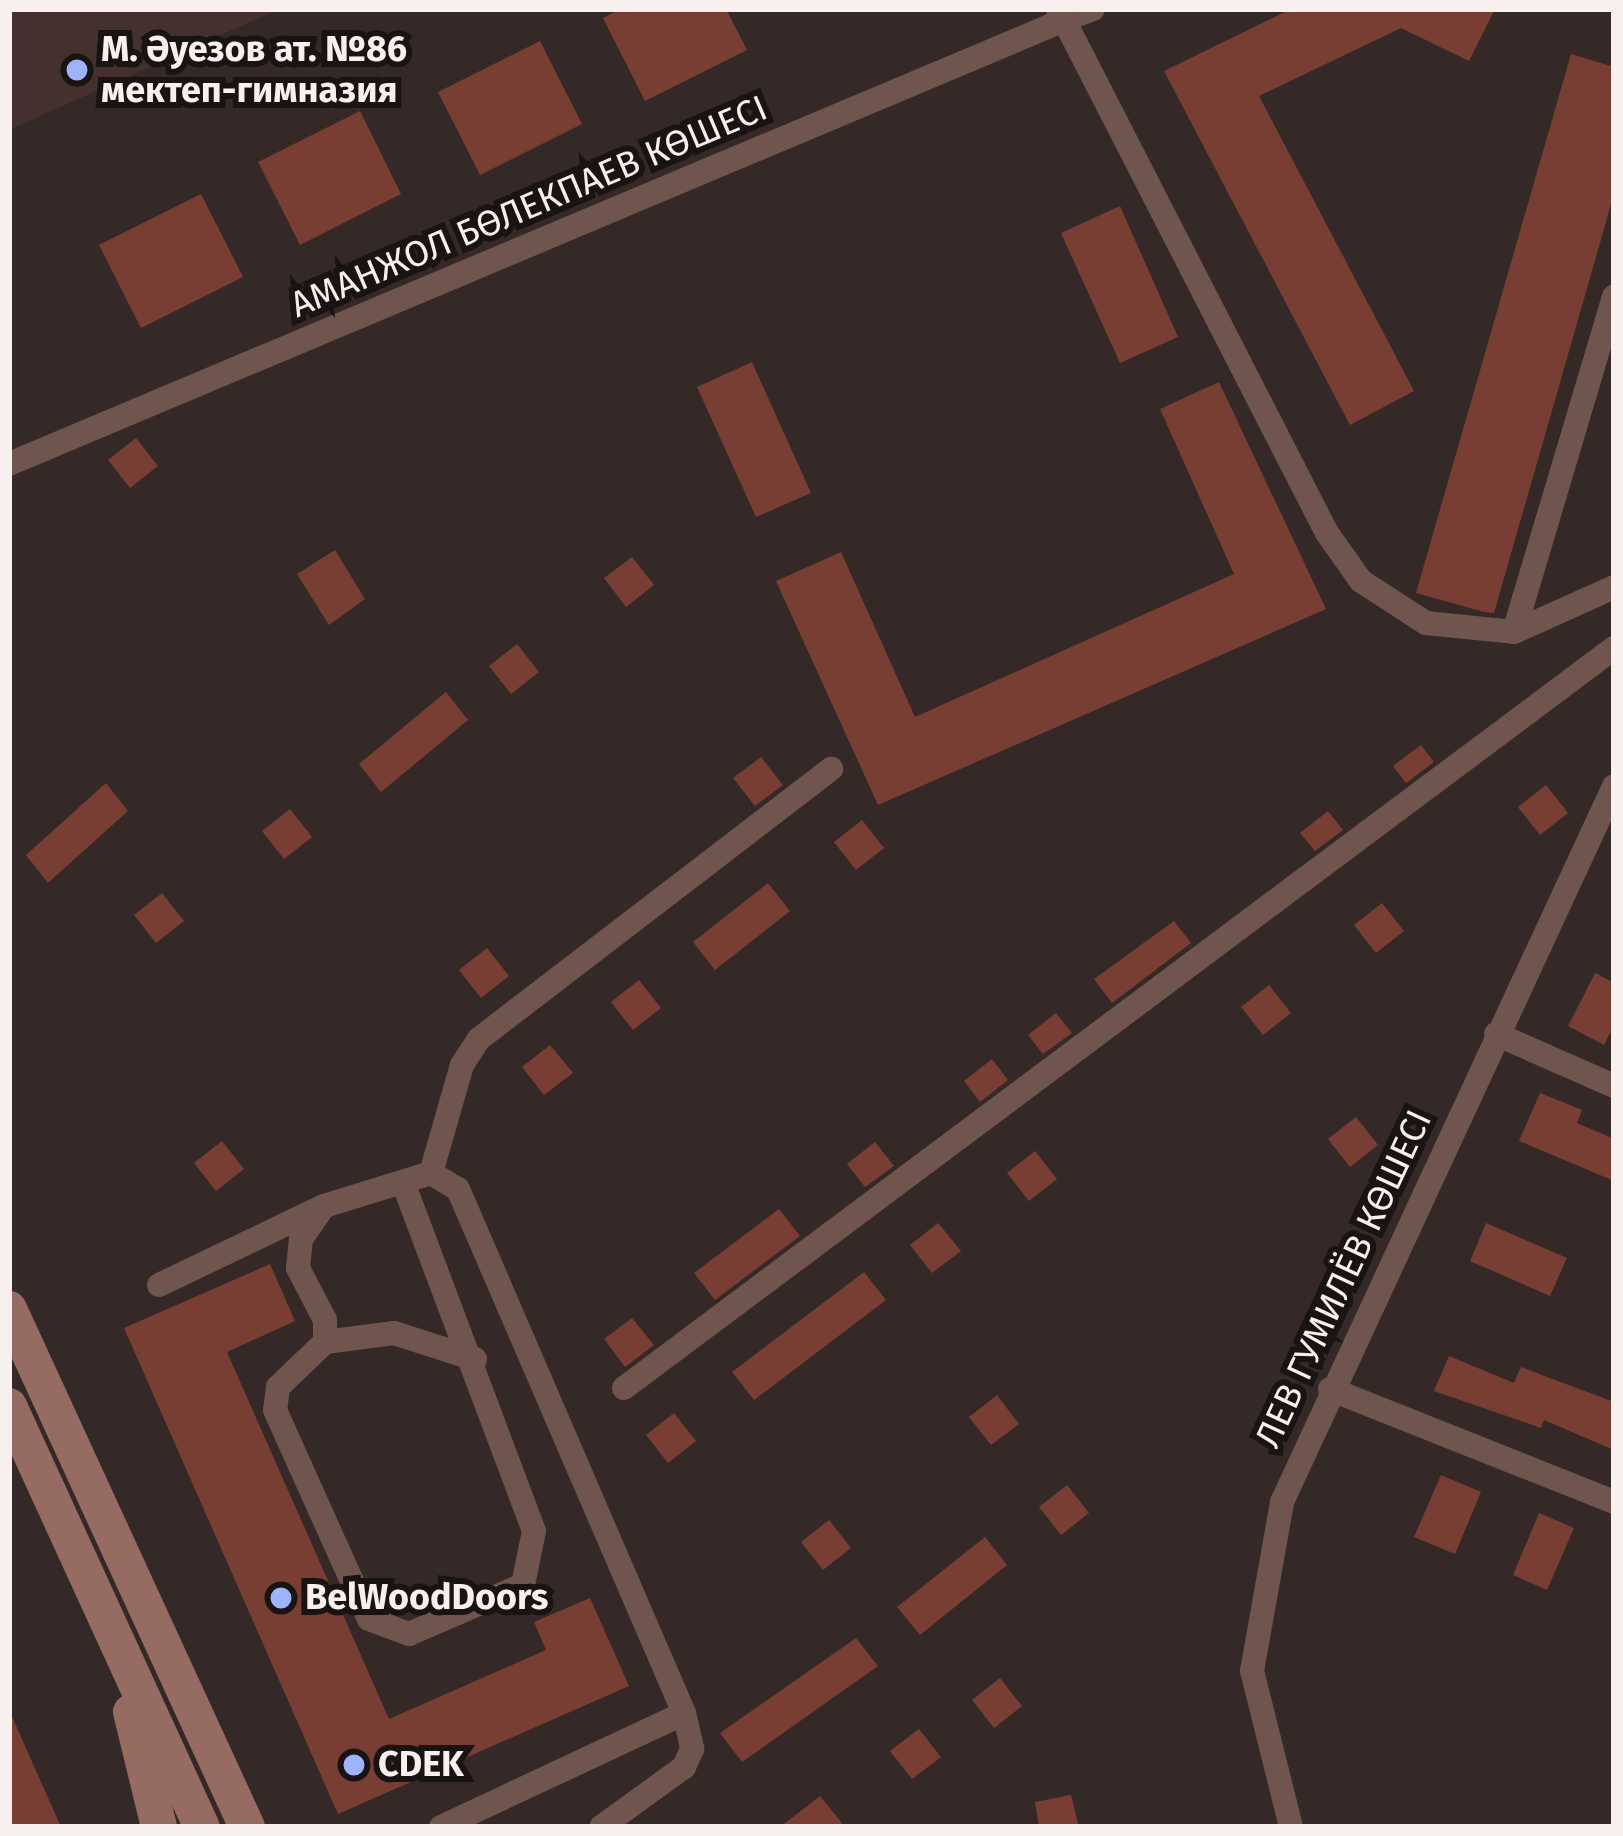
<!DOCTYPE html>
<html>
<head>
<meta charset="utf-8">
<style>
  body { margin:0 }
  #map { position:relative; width:1623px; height:1836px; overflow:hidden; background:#352927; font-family:"Fira Sans",sans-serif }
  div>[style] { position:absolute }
  .built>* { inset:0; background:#44312d }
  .building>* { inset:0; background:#783e33 }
  .street>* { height:24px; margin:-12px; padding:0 12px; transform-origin:12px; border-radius:12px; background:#70554f }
  .secondary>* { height:36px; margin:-18px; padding:0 18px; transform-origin:18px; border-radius:18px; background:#956b62 }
  .dots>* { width:33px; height:33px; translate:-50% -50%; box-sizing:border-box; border:6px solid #191312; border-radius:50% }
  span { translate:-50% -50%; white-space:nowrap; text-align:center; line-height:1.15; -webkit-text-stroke:12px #191312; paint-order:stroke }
  .poi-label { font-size:36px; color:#f8f0ee; font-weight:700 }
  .left { translate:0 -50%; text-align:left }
  .street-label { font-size:36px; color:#f8f0ee }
  .frame { position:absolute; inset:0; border:12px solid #f8f0ee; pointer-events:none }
</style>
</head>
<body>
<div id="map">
  <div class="built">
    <div style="clip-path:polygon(9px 9px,279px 9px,9px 130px)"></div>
  </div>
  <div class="building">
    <div style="clip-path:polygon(621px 9px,726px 9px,747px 50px,645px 101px,603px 18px)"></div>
    <div style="clip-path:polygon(1291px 9px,1495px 9px,1469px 61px,1401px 28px,1259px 96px,1414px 391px,1350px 425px,1164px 71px)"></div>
    <div style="clip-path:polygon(540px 41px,582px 124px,480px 175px,438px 92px)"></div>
    <div style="clip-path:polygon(1571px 54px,1614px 67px,1614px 194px,1494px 613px,1484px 612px,1416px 593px)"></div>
    <div style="clip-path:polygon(360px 111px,401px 194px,300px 245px,258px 162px)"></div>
    <div style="clip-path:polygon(201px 194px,243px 277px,141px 328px,99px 245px)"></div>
    <div style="clip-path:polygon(1120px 206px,1178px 337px,1120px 363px,1061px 233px)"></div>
    <div style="clip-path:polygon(752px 362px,811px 493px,756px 517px,697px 387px)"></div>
    <div style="clip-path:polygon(1219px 382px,1326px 609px,878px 805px,776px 581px,841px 552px,915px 717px,1234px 574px,1160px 409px)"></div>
    <div style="clip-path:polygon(136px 438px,158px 466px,130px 488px,108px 460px)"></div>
    <div style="clip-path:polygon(335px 550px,365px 599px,329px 625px,297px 574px)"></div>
    <div style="clip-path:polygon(632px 557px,654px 585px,626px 607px,604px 578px)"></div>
    <div style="clip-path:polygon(517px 644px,539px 672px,511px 694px,489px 666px)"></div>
    <div style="clip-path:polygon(446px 692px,468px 720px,381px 792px,359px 764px)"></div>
    <div style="clip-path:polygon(1421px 745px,1434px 762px,1406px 783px,1393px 766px)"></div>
    <div style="clip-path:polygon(761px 757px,783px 785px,755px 806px,733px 778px)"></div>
    <div style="clip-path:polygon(106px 783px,128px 811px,48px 883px,26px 855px)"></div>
    <div style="clip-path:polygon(1546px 785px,1568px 813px,1540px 835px,1518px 807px)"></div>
    <div style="clip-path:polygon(290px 809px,312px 837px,284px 859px,262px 831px)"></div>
    <div style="clip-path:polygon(1328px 811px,1343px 830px,1315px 851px,1300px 833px)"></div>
    <div style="clip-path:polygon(862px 820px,884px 848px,856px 870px,834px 842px)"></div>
    <div style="clip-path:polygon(768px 883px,790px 911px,715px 970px,693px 942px)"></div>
    <div style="clip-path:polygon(162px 893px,184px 921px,156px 943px,134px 915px)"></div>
    <div style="clip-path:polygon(1382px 903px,1404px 931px,1376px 953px,1354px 925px)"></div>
    <div style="clip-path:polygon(1174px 921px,1191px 943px,1112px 1003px,1094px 979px)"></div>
    <div style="clip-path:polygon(487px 948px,509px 976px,481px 998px,459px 970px)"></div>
    <div style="clip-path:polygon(1595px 973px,1614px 983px,1614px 1026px,1604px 1045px,1568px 1026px)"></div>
    <div style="clip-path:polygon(639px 980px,661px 1008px,633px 1030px,611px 1002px)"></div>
    <div style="clip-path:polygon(1269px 985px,1291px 1013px,1263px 1035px,1241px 1007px)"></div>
    <div style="clip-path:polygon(1056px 1013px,1072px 1033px,1043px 1054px,1028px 1035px)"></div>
    <div style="clip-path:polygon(550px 1045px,573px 1073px,544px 1095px,522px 1067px)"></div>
    <div style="clip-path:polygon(992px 1059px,1008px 1080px,980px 1102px,964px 1081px)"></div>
    <div style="clip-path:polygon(1540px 1093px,1582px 1110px,1577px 1123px,1614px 1139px,1614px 1181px,1519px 1141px)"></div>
    <div style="clip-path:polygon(1356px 1117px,1378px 1145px,1350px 1167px,1328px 1139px)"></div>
    <div style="clip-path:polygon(222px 1141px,244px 1169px,216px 1191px,194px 1163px)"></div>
    <div style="clip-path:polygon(875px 1142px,894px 1166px,865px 1187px,847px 1164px)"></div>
    <div style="clip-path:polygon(1035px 1151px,1057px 1179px,1029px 1201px,1007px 1173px)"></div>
    <div style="clip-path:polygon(779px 1209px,800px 1236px,715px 1300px,694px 1273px)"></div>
    <div style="clip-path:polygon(938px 1223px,961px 1251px,932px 1273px,910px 1245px)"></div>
    <div style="clip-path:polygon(1486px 1223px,1567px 1258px,1550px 1296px,1470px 1261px)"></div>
    <div style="clip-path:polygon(270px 1264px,295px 1321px,227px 1352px,389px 1719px,546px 1650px,534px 1622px,590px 1598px,629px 1686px,338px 1814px,124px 1328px)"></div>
    <div style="clip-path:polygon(864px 1272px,886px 1300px,754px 1400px,732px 1372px)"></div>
    <div style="clip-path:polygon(632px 1318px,654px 1345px,625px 1367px,604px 1339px)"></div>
    <div style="clip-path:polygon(1449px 1356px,1514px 1383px,1521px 1367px,1614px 1402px,1614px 1450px,1544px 1420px,1541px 1428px,1434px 1391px)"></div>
    <div style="clip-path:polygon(997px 1395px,1019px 1424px,991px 1445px,969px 1417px)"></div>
    <div style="clip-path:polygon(674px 1413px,696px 1441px,668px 1463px,646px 1435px)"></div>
    <div style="clip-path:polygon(1441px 1475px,1481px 1492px,1455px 1554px,1414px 1537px)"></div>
    <div style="clip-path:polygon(1067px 1485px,1089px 1513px,1061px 1535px,1039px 1507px)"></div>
    <div style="clip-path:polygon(1539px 1513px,1574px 1528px,1547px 1590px,1513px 1575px)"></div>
    <div style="clip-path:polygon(829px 1520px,851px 1548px,823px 1570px,801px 1542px)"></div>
    <div style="clip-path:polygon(985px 1537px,1007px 1565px,920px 1635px,897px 1607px)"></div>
    <div style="clip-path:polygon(856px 1638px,878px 1666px,742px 1762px,720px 1733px)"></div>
    <div style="clip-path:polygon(1000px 1678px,1022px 1706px,994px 1728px,972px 1700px)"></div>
    <div style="clip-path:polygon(9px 1710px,61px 1827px,9px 1827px)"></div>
    <div style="clip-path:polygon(919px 1729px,941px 1757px,912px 1779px,890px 1751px)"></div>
    <div style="clip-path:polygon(1071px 1795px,1079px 1827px,1039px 1827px,1035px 1802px)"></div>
    <div style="clip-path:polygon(820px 1796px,845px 1827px,780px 1827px)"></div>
  </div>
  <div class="street">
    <div style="left:1093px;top:9px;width:31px;rotate:159deg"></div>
    <div style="left:1064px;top:20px;width:576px;rotate:62.86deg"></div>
    <div style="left:1327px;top:533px;width:59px;rotate:54.7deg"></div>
    <div style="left:1361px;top:581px;width:77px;rotate:32.9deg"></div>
    <div style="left:1426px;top:623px;width:88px;rotate:5.8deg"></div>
    <div style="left:1514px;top:632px;width:110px;rotate:-24.2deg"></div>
    <div style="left:9px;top:464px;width:1145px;rotate:-22.82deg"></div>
    <div style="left:1064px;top:20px;width:13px;rotate:-119deg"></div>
    <div style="left:1514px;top:632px;width:350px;rotate:-73.4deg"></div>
    <div style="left:1496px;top:1034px;width:129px;rotate:23.8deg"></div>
    <div style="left:431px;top:1173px;width:112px;rotate:-74deg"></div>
    <div style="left:462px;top:1065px;width:31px;rotate:-57deg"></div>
    <div style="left:479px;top:1039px;width:444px;rotate:-37.5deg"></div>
    <div style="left:324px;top:1206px;width:40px;rotate:124.9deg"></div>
    <div style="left:301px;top:1239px;width:29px;rotate:96deg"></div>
    <div style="left:298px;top:1268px;width:59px;rotate:62.6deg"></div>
    <div style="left:325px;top:1320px;width:22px;rotate:90deg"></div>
    <div style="left:325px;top:1342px;width:65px;rotate:136.2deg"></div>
    <div style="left:278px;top:1387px;width:23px;rotate:97deg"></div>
    <div style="left:275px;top:1410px;width:229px;rotate:65.8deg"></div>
    <div style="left:369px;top:1619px;width:43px;rotate:20.6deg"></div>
    <div style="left:409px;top:1634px;width:124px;rotate:-23.3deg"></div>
    <div style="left:523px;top:1585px;width:55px;rotate:-78.5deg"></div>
    <div style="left:534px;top:1531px;width:372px;rotate:-110.6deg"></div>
    <div style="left:159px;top:1285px;width:183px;rotate:-25.6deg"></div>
    <div style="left:324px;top:1206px;width:112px;rotate:-17.1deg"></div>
    <div style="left:431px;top:1173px;width:31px;rotate:31deg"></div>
    <div style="left:458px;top:1189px;width:571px;rotate:66.67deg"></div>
    <div style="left:684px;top:1713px;width:37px;rotate:77deg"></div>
    <div style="left:692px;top:1749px;width:20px;rotate:114deg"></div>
    <div style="left:684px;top:1767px;width:102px;rotate:144.1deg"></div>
    <div style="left:325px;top:1342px;width:70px;rotate:-7.4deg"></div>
    <div style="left:394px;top:1333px;width:85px;rotate:17.8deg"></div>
    <div style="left:624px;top:1388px;width:1236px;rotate:-36.78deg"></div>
    <div style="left:1330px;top:1389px;width:306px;rotate:21.7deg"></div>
    <div style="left:441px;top:1827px;width:268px;rotate:-25.1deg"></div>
    <div style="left:1291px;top:1827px;width:161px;rotate:-104deg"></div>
    <div style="left:1252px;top:1671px;width:172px;rotate:-79.9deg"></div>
    <div style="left:1282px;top:1502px;width:789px;rotate:-65.12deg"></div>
  </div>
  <div class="secondary">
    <div style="left:9px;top:1309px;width:570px;rotate:65.32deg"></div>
    <div style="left:9px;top:1406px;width:463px;rotate:65.4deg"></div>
    <div style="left:131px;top:1712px;width:118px;rotate:76.3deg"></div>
  </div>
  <div class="dots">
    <div style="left:77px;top:70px;background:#9fb3fd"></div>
    <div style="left:281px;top:1598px;background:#9fb3fd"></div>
    <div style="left:354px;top:1765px;background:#9fb3fd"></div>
  </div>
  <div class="poi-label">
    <span class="left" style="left:101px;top:70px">М. Әуезов ат. №86<br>мектеп-гимназия</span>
    <span class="left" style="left:305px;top:1598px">BelWoodDoors</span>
    <span class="left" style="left:378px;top:1765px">CDEK</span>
  </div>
  <div class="street-label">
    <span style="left:529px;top:207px;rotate:-23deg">АМАНЖОЛ БӨЛЕКПАЕВ КӨШЕСІ</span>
    <span style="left:1344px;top:1279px;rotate:-65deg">ЛЕВ ГУМИЛЁВ КӨШЕСІ</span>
  </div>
  <div class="frame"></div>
</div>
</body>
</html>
